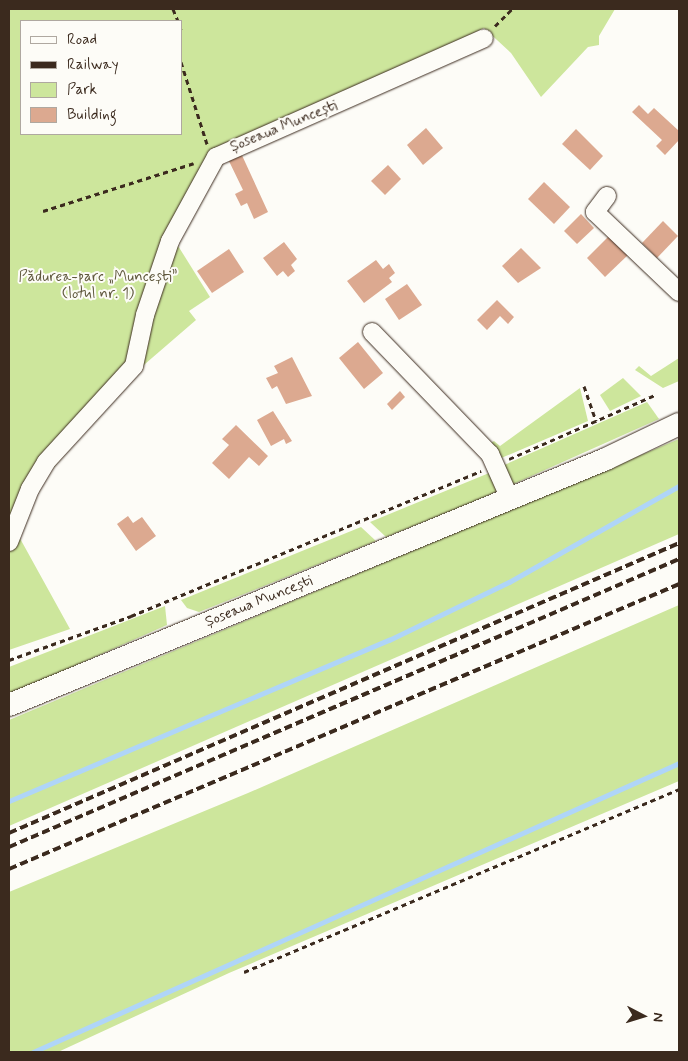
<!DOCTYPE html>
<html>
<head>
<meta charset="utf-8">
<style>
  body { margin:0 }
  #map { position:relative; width:688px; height:1061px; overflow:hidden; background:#fdfcf7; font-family:Mynerve,sans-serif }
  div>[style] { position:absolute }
  .green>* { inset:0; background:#cde69c }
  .stream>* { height:5px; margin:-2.5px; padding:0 2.5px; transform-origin:2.5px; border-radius:2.5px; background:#afd5f8 }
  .building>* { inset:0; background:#dca990 }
  .path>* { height:3px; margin-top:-1.5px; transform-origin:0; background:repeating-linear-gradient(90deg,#3b2a1e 0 5px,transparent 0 9px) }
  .roads { filter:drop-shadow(0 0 1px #3b2a1e) drop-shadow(0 0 1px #3b2a1e) }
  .minor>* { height:18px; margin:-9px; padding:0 9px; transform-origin:9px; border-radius:9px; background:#fdfcf7 }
  .major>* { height:22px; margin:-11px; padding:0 11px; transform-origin:11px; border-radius:11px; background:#fdfcf7 }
  .rail>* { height:4px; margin-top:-2px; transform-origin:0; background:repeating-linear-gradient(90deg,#3b2a1e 0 8px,transparent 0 12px) }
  span { translate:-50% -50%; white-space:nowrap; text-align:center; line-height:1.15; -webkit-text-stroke:4px #fdfcf7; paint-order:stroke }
  .street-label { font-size:15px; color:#3b2a1e }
  .park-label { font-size:15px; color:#60593e }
  .frame { position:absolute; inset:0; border:10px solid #3b2a1e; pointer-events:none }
  .legend { position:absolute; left:20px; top:20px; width:162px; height:115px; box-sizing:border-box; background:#fdfcf7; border:1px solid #afa8a0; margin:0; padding:6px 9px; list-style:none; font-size:15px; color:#3b2a1e }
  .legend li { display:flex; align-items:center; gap:10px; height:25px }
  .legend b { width:25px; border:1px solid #afa8a0 }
  .north { position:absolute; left:618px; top:991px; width:50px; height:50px; -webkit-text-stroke:4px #fdfcf7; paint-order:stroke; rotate:95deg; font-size:14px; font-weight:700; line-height:20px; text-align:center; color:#3b2a1e }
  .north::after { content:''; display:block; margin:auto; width:18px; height:22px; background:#3b2a1e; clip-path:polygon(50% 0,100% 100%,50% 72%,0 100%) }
</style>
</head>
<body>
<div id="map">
  <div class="green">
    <div style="clip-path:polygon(evenodd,9px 9px,615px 9px,599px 36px,599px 45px,588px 47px,541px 97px,511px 53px,484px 28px,348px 95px,221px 145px,227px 157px,175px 241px,210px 297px,189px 311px,196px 320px,145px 364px,46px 476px,17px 533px,70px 629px,9px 650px,9px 9px,21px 21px,181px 21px,181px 134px,21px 134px,21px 21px)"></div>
    <div style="clip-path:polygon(679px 358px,679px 381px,663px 388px,635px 370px,639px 366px,651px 376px)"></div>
    <div style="clip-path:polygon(623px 378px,641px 396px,610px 411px,600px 395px)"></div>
    <div style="clip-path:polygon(580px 388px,588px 421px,499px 459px,487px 445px,494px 441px,500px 446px)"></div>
    <div style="clip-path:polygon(647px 402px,659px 419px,509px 486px,502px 466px)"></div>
    <div style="clip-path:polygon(679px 439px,679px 534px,9px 826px,9px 720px)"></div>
    <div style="clip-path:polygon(494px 471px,500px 490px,476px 501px,386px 537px,370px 522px)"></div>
    <div style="clip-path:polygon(361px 527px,376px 541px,199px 612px,187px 608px,181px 600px)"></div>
    <div style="clip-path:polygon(679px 605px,679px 781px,229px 973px,58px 1052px,9px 1052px,9px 892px,248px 793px)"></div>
    <div style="clip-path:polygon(165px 606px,167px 625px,9px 695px,9px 667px)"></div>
  </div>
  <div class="stream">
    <div style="left:9px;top:801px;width:413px;rotate:-23deg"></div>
    <div style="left:389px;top:640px;width:133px;rotate:-25.8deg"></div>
    <div style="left:509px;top:582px;width:195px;rotate:-29.5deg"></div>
    <div style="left:33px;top:1052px;width:708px;rotate:-24.1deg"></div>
  </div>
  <div class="building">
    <div style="clip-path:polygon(639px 105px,648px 114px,654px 108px,679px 131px,679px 140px,665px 155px,656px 146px,662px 140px,632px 112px)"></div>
    <div style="clip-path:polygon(426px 128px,443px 148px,423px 165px,407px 145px)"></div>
    <div style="clip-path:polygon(576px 129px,603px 156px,590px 170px,562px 144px)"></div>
    <div style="clip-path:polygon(240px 151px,268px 212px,254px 219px,247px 203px,241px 206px,235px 194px,243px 190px,227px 157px)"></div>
    <div style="clip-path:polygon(388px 165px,401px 179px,385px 195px,371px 181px)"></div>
    <div style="clip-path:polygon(544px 182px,570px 207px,554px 224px,528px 199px)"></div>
    <div style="clip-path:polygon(581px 214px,594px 228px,577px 244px,564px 231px)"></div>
    <div style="clip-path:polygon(663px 221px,678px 236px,657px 258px,642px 243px)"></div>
    <div style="clip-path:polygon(610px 235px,629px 254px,605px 277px,587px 258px)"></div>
    <div style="clip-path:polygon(284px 242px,297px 259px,291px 265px,295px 271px,288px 277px,283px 271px,277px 276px,263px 258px)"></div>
    <div style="clip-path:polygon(521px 248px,541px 268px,518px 283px,502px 266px)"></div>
    <div style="clip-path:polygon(229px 249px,244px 272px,212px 293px,197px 271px)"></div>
    <div style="clip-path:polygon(376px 260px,383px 269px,389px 264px,395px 273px,389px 278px,392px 282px,364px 303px,347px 281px)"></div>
    <div style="clip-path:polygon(407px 284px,422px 305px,399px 320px,385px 299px)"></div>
    <div style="clip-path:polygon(497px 300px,514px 317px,508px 324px,500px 316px,487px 330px,477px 320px)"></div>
    <div style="clip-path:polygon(358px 342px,383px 373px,364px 389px,339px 358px)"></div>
    <div style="clip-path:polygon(292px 357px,312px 396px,286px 404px,277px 386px,272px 389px,266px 378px,278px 373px,274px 366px)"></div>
    <div style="clip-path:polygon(400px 391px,405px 397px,392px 410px,387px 404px)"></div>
    <div style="clip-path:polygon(273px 411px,292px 441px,286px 444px,284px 439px,271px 446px,257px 420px)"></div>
    <div style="clip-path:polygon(236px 425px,268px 456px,259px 466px,249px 457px,229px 479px,212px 463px,229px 445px,222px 439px)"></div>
    <div style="clip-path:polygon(128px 516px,133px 523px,142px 517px,156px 536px,136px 551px,117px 524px)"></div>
  </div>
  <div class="path">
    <div style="left:173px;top:9px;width:13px;rotate:67deg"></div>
    <div style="left:495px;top:26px;width:24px;rotate:-45deg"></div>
    <div style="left:181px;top:28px;width:1px;rotate:90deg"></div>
    <div style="left:181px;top:62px;width:86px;rotate:72.4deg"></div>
    <div style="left:43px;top:211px;width:158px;rotate:-17.6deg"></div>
    <div style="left:584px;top:386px;width:37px;rotate:71deg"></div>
    <div style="left:509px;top:459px;width:159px;rotate:-23.7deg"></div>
    <div style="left:9px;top:660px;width:130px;rotate:-19.8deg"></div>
    <div style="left:131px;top:616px;width:379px;rotate:-22.5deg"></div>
    <div style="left:244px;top:972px;width:472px;rotate:-22.8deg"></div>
  </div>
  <div class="roads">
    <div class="minor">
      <div style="left:607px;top:196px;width:20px;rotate:127deg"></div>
      <div style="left:595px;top:212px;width:116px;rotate:43.6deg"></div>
      <div style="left:372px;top:332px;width:170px;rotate:46deg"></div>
      <div style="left:490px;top:454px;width:49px;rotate:66deg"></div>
      <div style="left:9px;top:542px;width:57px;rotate:-68.4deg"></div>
      <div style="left:30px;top:489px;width:31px;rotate:-59deg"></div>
      <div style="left:46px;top:462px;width:130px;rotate:-47.5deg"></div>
      <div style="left:134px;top:366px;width:52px;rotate:-77.8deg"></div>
      <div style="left:145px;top:315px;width:78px;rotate:-71.3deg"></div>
      <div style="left:170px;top:241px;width:96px;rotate:-61.3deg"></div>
      <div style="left:216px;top:157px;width:293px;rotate:-23.9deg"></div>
    </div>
    <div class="major">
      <div style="left:9px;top:705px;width:646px;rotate:-22.39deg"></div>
      <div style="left:606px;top:459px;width:81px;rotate:-25.6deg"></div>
    </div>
  </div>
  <div class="rail">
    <div style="left:9px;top:833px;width:730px;rotate:-23.4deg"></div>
    <div style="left:9px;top:847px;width:729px;rotate:-23.26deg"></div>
    <div style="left:9px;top:869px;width:728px;rotate:-23.04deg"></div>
  </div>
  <div class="street-label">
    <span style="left:284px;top:127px;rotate:-22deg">Șoseaua Muncești</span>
    <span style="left:259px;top:602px;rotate:-22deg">Șoseaua Muncești</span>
  </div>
  <div class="park-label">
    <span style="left:98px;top:286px">Pădurea-parc „Muncești”<br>(lotul nr. 1)</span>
  </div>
  <div class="frame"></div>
  <ul class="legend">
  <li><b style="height:6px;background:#fdfcf7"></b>Road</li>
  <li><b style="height:6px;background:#3b2a1e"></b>Railway</li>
  <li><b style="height:14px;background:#cde69c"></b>Park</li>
  <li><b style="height:14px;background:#dca990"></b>Building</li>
  </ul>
  <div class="north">N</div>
</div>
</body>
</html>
